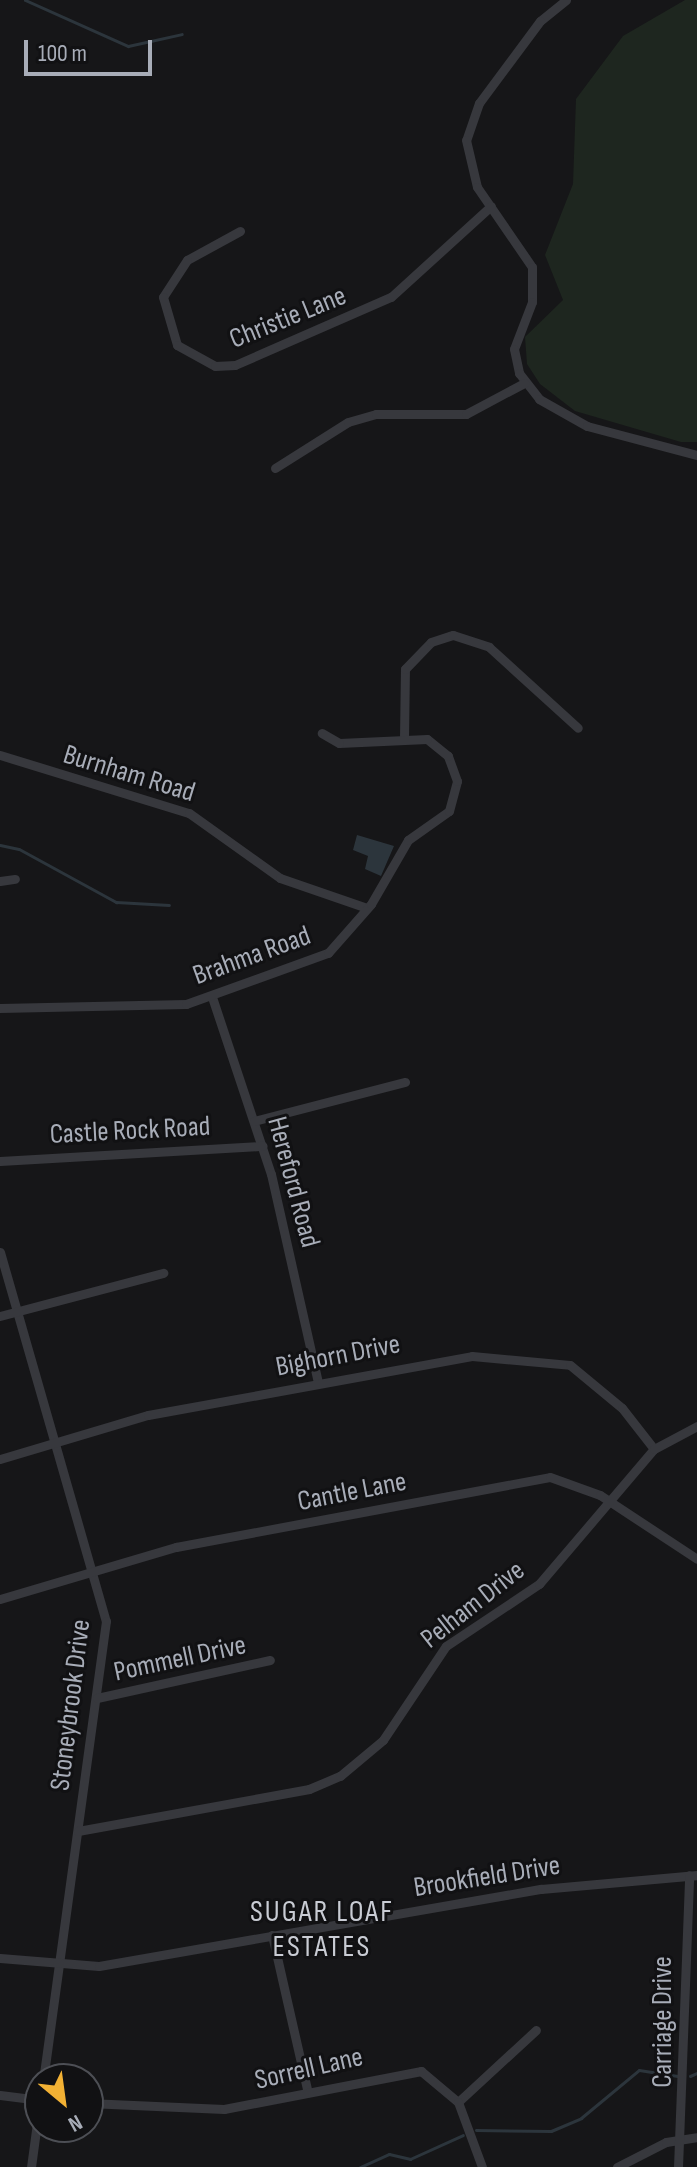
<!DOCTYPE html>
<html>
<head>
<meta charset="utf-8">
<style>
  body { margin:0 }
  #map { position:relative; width:697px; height:2167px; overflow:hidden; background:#161618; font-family:"Sofia Sans Condensed",sans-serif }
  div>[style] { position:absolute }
  .green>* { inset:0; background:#1e261f }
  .water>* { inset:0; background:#2c353c }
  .stream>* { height:3px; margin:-1.5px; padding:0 1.5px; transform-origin:1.5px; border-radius:1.5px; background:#2c353c }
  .minor>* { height:9px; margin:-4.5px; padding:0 4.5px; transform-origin:4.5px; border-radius:4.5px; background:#37383d }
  span { translate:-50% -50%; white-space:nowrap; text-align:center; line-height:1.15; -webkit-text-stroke:6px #111113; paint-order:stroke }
  .street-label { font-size:28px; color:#a8adb8 }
  .neighbourhood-label { font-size:30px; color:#c9ccd4; letter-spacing:2px }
  .north { position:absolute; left:24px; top:2063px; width:80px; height:80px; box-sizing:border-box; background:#111113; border:2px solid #4d4f55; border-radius:50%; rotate:151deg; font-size:22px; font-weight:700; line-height:32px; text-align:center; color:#a8adb8 }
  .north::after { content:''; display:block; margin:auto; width:28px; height:36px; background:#f2b134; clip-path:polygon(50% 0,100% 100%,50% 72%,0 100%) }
  .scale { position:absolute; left:24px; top:40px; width:128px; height:36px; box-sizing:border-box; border:4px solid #a8adb8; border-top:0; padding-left:10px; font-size:24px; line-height:28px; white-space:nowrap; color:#a8adb8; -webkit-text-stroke:6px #111113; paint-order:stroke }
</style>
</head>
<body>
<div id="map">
  <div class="green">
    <div style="clip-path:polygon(685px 0,697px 0,697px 442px,681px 442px,575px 411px,540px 384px,527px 364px,525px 337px,563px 300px,545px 255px,573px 184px,576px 99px,623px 36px)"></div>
  </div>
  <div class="water">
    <div style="clip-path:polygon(357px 835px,394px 846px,381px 876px,365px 869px,368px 856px,353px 850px)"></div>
  </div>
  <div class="stream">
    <div style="left:25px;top:0;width:113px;rotate:24.1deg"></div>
    <div style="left:128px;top:46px;width:55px;rotate:-12.5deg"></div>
    <div style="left:0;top:845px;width:19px;rotate:12deg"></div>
    <div style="left:19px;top:849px;width:111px;rotate:28.7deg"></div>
    <div style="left:116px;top:902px;width:53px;rotate:3.2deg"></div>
    <div style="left:690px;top:2076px;width:8px;rotate:-23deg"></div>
    <div style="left:476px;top:2130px;width:75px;rotate:0.8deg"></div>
    <div style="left:551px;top:2131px;width:33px;rotate:-23deg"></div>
    <div style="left:581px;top:2118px;width:75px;rotate:-39.6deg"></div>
    <div style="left:639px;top:2070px;width:39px;rotate:9deg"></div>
    <div style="left:360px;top:2167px;width:32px;rotate:-24deg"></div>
    <div style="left:389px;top:2154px;width:22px;rotate:13deg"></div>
    <div style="left:410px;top:2159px;width:58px;rotate:-24.4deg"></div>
  </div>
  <div class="minor">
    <div style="left:566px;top:0;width:33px;rotate:141deg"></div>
    <div style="left:540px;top:21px;width:102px;rotate:126.6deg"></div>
    <div style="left:479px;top:103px;width:39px;rotate:109deg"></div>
    <div style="left:466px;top:140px;width:48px;rotate:76.8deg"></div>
    <div style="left:477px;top:187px;width:97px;rotate:55.5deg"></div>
    <div style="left:532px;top:267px;width:35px;rotate:90deg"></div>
    <div style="left:532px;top:302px;width:50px;rotate:111deg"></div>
    <div style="left:514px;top:349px;width:25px;rotate:78deg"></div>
    <div style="left:519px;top:373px;width:33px;rotate:52deg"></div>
    <div style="left:539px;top:399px;width:55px;rotate:29.4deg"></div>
    <div style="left:587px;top:426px;width:114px;rotate:14.8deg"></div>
    <div style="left:240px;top:231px;width:60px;rotate:151.3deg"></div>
    <div style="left:187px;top:260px;width:44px;rotate:123deg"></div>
    <div style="left:163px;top:297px;width:50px;rotate:73.7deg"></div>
    <div style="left:177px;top:345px;width:43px;rotate:28.9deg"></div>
    <div style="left:215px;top:366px;width:20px;rotate:-3deg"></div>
    <div style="left:235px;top:365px;width:170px;rotate:-23.6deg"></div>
    <div style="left:391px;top:297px;width:135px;rotate:-42.3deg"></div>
    <div style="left:275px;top:468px;width:86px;rotate:-32.2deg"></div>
    <div style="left:348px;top:422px;width:29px;rotate:-16deg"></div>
    <div style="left:376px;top:414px;width:90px"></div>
    <div style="left:466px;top:414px;width:66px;rotate:-28.1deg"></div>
    <div style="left:404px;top:738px;width:69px;rotate:-89.2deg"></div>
    <div style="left:405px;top:669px;width:37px;rotate:-46deg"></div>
    <div style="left:431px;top:642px;width:23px;rotate:-18deg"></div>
    <div style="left:453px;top:635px;width:38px;rotate:18deg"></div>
    <div style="left:489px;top:647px;width:120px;rotate:42.3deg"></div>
    <div style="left:0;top:755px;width:198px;rotate:17.1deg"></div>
    <div style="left:189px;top:813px;width:112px;rotate:35.5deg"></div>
    <div style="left:280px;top:878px;width:92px;rotate:19deg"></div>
    <div style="left:0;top:881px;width:15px;rotate:-8deg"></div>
    <div style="left:212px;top:997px;width:187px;rotate:71.6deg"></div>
    <div style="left:271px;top:1174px;width:213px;rotate:77.3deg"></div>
    <div style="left:0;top:1008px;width:186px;rotate:-1.2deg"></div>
    <div style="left:186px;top:1004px;width:151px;rotate:-19.8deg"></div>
    <div style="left:328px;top:953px;width:65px;rotate:-48.7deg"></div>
    <div style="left:371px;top:904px;width:74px;rotate:-60deg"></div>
    <div style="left:408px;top:840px;width:50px;rotate:-35.3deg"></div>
    <div style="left:449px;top:811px;width:31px;rotate:-75deg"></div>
    <div style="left:457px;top:781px;width:27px;rotate:-110deg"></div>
    <div style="left:448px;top:756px;width:27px;rotate:-141deg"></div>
    <div style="left:427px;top:739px;width:88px;rotate:177.4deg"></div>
    <div style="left:339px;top:743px;width:20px;rotate:-150deg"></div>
    <div style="left:254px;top:1121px;width:156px;rotate:-14.5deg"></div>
    <div style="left:0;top:1161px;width:263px;rotate:-3.3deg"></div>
    <div style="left:0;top:1252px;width:384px;rotate:74deg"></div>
    <div style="left:106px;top:1621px;width:462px;rotate:97.8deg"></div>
    <div style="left:0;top:1316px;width:169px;rotate:-14.8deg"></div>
    <div style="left:0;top:1459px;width:154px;rotate:-16.6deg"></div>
    <div style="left:148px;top:1415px;width:329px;rotate:-10.3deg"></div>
    <div style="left:472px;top:1356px;width:98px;rotate:5.2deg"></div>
    <div style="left:570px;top:1365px;width:67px;rotate:39.6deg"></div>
    <div style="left:622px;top:1408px;width:52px;rotate:52deg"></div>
    <div style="left:0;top:1599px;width:184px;rotate:-16.5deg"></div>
    <div style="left:176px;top:1547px;width:380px;rotate:-10.6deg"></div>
    <div style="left:550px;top:1477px;width:53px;rotate:19.8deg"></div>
    <div style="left:600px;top:1495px;width:116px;rotate:33.4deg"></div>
    <div style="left:97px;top:1698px;width:177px;rotate:-12.4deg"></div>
    <div style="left:78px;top:1831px;width:235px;rotate:-10.3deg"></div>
    <div style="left:309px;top:1789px;width:34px;rotate:-23deg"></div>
    <div style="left:340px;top:1776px;width:56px;rotate:-39.9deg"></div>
    <div style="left:383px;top:1740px;width:113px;rotate:-56.2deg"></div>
    <div style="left:446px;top:1646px;width:112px;rotate:-33.7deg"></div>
    <div style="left:539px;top:1584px;width:177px;rotate:-49.6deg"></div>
    <div style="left:654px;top:1449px;width:49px;rotate:-28.1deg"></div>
    <div style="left:272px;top:1935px;width:158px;rotate:77.2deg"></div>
    <div style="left:0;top:1958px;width:99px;rotate:4.6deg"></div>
    <div style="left:99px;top:1966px;width:449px;rotate:-9.9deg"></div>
    <div style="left:541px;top:1889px;width:157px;rotate:-5.1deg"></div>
    <div style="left:0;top:2095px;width:40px;rotate:7.1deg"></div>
    <div style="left:458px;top:2102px;width:106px;rotate:-42.7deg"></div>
    <div style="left:88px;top:2103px;width:136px;rotate:2.5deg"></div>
    <div style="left:224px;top:2109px;width:201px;rotate:-10.9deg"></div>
    <div style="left:421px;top:2071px;width:48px;rotate:40deg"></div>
    <div style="left:458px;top:2102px;width:69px;rotate:69.7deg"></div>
    <div style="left:31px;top:2167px;width:68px;rotate:-82.3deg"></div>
    <div style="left:617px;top:2167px;width:55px;rotate:-27deg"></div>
    <div style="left:666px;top:2142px;width:31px;rotate:-9deg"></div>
    <div style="left:678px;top:2167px;width:292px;rotate:-87.8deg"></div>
  </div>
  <div class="street-label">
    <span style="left:288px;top:318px;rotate:-22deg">Christie Lane</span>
    <span style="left:129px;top:774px;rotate:17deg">Burnham Road</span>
    <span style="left:252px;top:956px;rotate:-20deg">Brahma Road</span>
    <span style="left:130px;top:1131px;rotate:-3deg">Castle Rock Road</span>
    <span style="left:293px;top:1182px;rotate:75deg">Hereford Road</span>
    <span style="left:338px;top:1356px;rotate:-11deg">Bighorn Drive</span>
    <span style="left:352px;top:1492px;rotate:-11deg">Cantle Lane</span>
    <span style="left:473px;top:1605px;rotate:-38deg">Pelham Drive</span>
    <span style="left:180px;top:1659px;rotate:-12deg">Pommell Drive</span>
    <span style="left:71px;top:1705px;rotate:-83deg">Stoneybrook Drive</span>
    <span style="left:487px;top:1877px;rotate:-9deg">Brookfield Drive</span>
    <span style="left:663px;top:2022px;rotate:-90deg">Carriage Drive</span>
    <span style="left:309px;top:2069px;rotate:-13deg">Sorrell Lane</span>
  </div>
  <div class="neighbourhood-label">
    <span style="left:322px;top:1929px">SUGAR LOAF<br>ESTATES</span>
  </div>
  <div class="north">N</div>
  <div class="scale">100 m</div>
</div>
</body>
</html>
